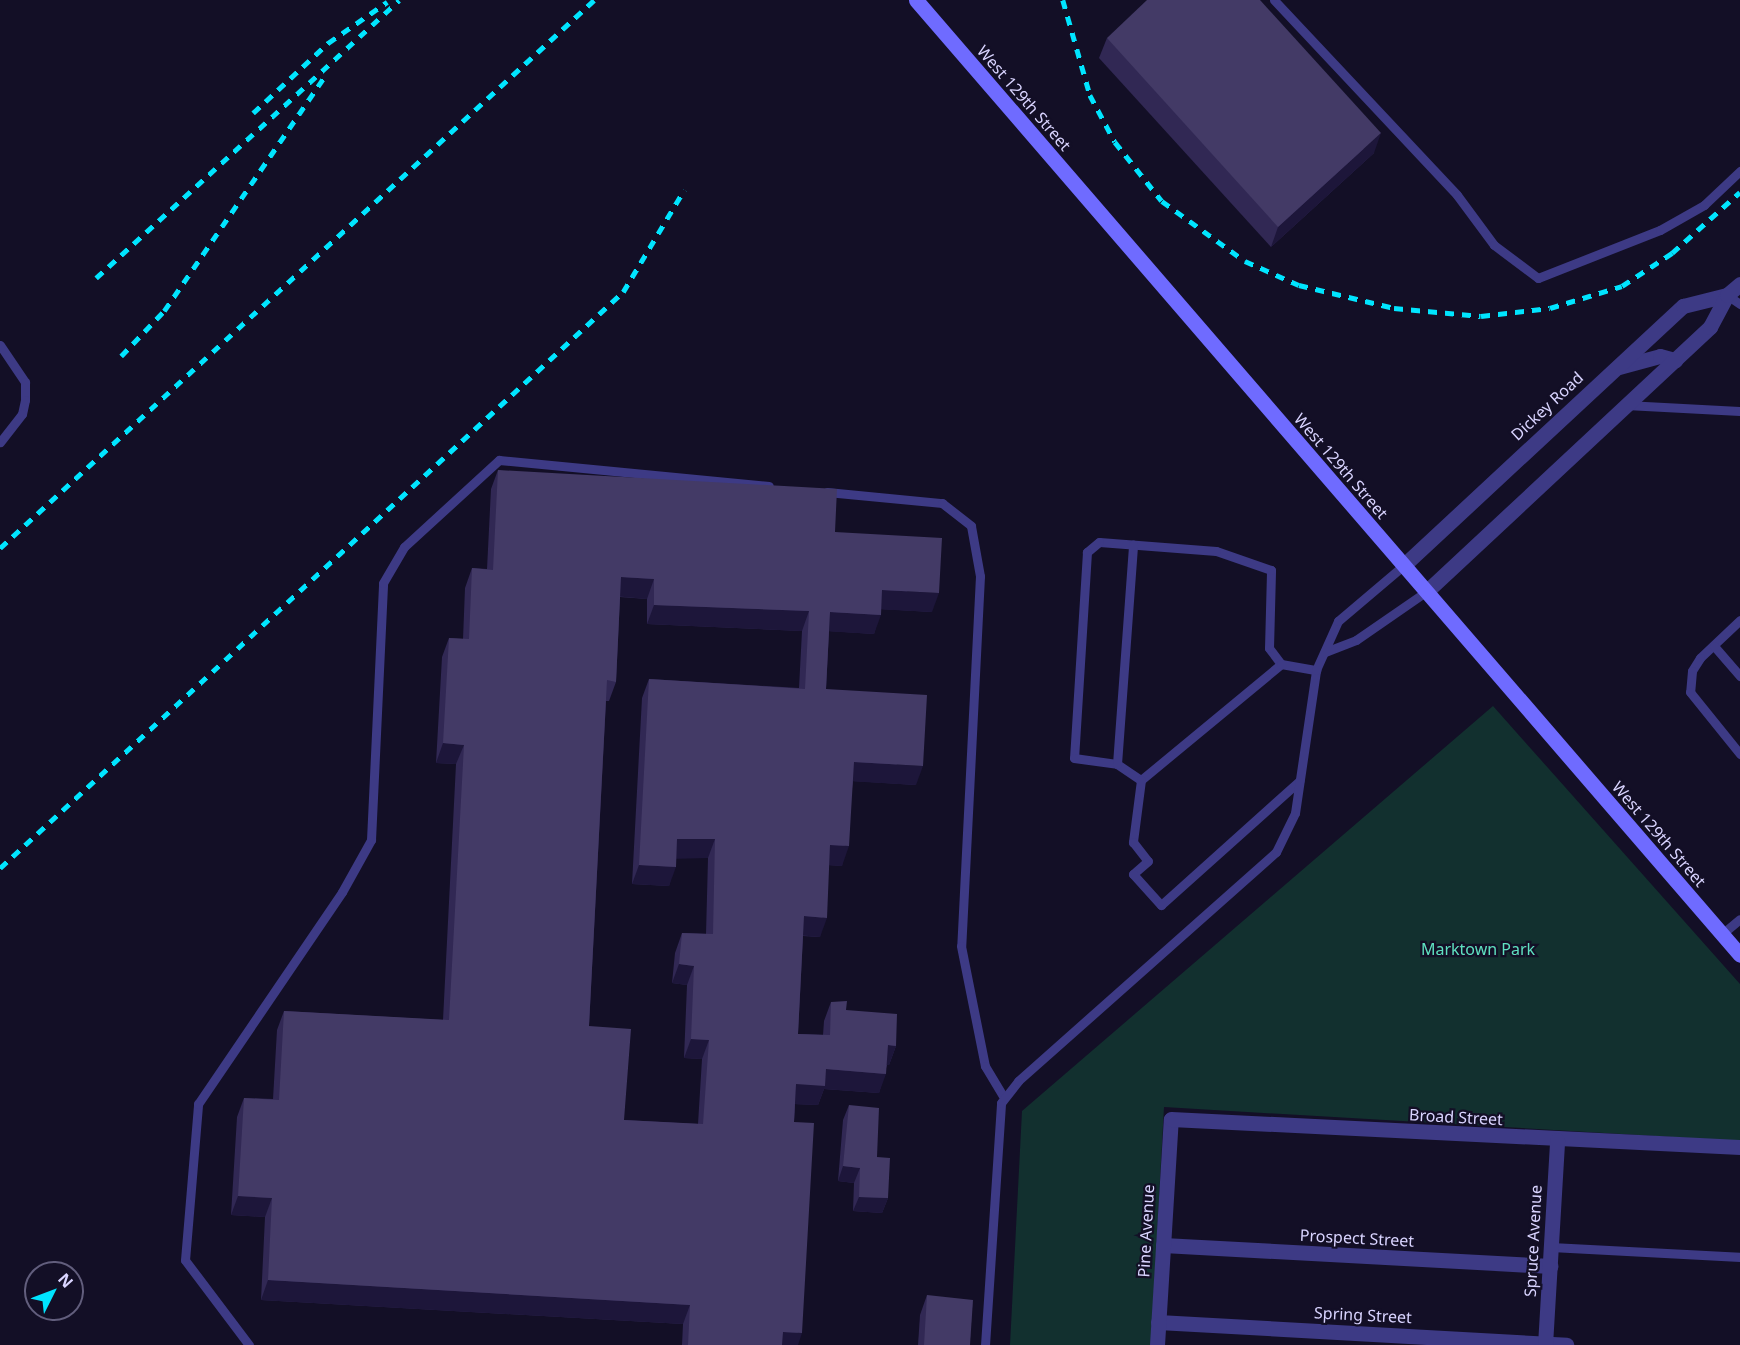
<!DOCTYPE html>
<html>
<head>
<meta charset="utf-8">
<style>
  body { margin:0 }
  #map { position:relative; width:1740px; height:1345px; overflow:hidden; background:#130f26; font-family:"Noto Sans",sans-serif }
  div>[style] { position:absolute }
  .green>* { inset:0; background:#12302f }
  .lane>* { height:9px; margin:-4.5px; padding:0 4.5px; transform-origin:4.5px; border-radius:4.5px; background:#3d3a85 }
  .street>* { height:15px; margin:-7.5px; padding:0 7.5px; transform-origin:7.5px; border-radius:7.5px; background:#3d3a85 }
  .secondary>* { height:15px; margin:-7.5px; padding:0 7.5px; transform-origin:7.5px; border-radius:7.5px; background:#6f6bff }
  .rail>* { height:4.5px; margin-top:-2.25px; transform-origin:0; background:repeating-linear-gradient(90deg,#00e5ff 0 9px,transparent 0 17px) }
  .wall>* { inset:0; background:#312854 }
  .shaded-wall>* { inset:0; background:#1d163a }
  .building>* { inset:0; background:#433a66 }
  span { translate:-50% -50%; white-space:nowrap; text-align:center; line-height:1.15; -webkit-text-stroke:4.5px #130f26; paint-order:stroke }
  .street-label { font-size:16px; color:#d9d4ff }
  .park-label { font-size:16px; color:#5fe0c0 }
  .north { position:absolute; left:24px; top:1261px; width:60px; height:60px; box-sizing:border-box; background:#130f26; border:2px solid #625e7d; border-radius:50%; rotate:48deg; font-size:16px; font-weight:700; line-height:24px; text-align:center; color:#d9d4ff }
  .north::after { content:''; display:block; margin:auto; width:21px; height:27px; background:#00e5ff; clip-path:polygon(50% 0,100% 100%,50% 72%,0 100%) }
</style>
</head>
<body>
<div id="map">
  <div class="green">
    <div style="clip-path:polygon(1493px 706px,1740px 984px,1740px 1141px,1164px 1107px,1151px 1345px,1010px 1345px,1022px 1111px)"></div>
  </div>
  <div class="lane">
    <div style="left:1274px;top:0;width:267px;rotate:46.8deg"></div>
    <div style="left:1457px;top:195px;width:62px;rotate:53.5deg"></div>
    <div style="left:1494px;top:245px;width:55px;rotate:36.9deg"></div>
    <div style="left:1538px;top:278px;width:131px;rotate:-21.5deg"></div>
    <div style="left:1660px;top:230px;width:51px;rotate:-29.6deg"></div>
    <div style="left:1704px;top:205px;width:50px;rotate:-43.4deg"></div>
    <div style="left:1727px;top:295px;width:16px;rotate:35deg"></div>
    <div style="left:0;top:345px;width:45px;rotate:56deg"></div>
    <div style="left:25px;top:382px;width:18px;rotate:90deg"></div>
    <div style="left:25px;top:400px;width:14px;rotate:102deg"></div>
    <div style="left:22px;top:414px;width:36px;rotate:128deg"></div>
    <div style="left:1626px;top:405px;width:114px;rotate:3deg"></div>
    <div style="left:827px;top:492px;width:116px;rotate:5.5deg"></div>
    <div style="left:942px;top:503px;width:37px;rotate:38deg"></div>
    <div style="left:971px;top:526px;width:51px;rotate:79.8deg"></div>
    <div style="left:980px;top:576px;width:370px;rotate:92.9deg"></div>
    <div style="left:961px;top:946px;width:122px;rotate:78.7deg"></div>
    <div style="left:985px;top:1066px;width:37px;rotate:59deg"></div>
    <div style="left:1740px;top:620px;width:55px;rotate:136.5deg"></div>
    <div style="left:1700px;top:658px;width:15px;rotate:122deg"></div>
    <div style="left:1692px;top:671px;width:21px;rotate:95deg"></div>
    <div style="left:1690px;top:692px;width:80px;rotate:51.1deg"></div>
    <div style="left:1714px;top:646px;width:40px;rotate:49deg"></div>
    <div style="left:1325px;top:652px;width:33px;rotate:-21deg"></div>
    <div style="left:1356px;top:640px;width:86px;rotate:-34.6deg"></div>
    <div style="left:1281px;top:664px;width:20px;rotate:-127deg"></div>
    <div style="left:1269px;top:648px;width:78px;rotate:-88.5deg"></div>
    <div style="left:1271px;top:570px;width:58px;rotate:-160.9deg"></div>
    <div style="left:1216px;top:551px;width:117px;rotate:-175.6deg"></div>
    <div style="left:1099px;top:542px;width:16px;rotate:140deg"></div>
    <div style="left:1087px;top:552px;width:206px;rotate:93.6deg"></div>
    <div style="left:1074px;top:758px;width:43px;rotate:7.9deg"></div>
    <div style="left:1117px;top:764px;width:29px;rotate:34deg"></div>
    <div style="left:1141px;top:780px;width:182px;rotate:-39.6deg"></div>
    <div style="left:1281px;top:664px;width:36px;rotate:10deg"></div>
    <div style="left:1117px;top:764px;width:220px;rotate:-85.8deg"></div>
    <div style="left:1141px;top:780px;width:63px;rotate:97.4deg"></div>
    <div style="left:1133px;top:842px;width:24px;rotate:52deg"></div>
    <div style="left:1148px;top:861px;width:20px;rotate:139deg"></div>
    <div style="left:1133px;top:874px;width:42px;rotate:47.9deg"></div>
    <div style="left:1161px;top:905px;width:186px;rotate:-41.9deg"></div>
    <div style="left:1722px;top:934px;width:23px;rotate:-40deg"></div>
    <div style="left:1551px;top:1247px;width:189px;rotate:3deg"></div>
    <div style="left:249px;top:1345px;width:106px;rotate:-127deg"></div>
    <div style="left:185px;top:1260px;width:157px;rotate:-85.2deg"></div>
    <div style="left:198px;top:1104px;width:256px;rotate:-55.8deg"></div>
    <div style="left:342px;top:892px;width:60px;rotate:-60.9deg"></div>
    <div style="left:371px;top:840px;width:257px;rotate:-87.3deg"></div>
    <div style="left:383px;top:583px;width:42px;rotate:-59.7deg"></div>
    <div style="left:404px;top:547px;width:129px;rotate:-42.5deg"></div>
    <div style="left:499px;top:460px;width:271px;rotate:5.5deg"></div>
    <div style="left:985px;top:1345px;width:243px;rotate:-86.2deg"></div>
    <div style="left:1001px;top:1103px;width:28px;rotate:-52deg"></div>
    <div style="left:1018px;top:1081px;width:345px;rotate:-41.6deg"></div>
    <div style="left:1276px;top:852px;width:43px;rotate:-64deg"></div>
    <div style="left:1295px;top:813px;width:145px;rotate:-81.6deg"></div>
    <div style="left:1316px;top:670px;width:54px;rotate:-65.8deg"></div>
    <div style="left:1338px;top:621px;width:87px;rotate:-40.3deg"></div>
  </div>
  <div class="street">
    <div style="left:1619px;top:367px;width:42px;rotate:-15deg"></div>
    <div style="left:1660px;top:356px;width:16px;rotate:15deg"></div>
    <div style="left:1404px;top:565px;width:381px;rotate:-42.9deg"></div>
    <div style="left:1683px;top:306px;width:45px;rotate:-14deg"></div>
    <div style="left:1427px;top:591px;width:387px;rotate:-43deg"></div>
    <div style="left:1710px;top:327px;width:36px;rotate:-62deg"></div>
    <div style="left:1727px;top:295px;width:17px;rotate:-40deg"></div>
    <div style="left:1163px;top:1245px;width:388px;rotate:3.1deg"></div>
    <div style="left:1158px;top:1322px;width:409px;rotate:3.2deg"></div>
    <div style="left:1157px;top:1345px;width:226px;rotate:-86.5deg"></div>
    <div style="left:1171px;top:1119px;width:570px;rotate:2.82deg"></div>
    <div style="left:1545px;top:1345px;width:205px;rotate:-86.6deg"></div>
  </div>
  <div class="secondary">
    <div style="left:916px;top:0;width:1261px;rotate:49.21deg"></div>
  </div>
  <div class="rail">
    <div style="left:1063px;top:0;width:99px;rotate:74.1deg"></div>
    <div style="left:1090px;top:95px;width:53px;rotate:62deg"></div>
    <div style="left:1115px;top:142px;width:75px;rotate:51.5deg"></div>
    <div style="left:1162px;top:201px;width:102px;rotate:35.9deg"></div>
    <div style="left:1245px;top:261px;width:59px;rotate:24deg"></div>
    <div style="left:1299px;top:285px;width:98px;rotate:13.6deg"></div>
    <div style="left:1394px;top:308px;width:87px;rotate:5.3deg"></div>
    <div style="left:1481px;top:316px;width:69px;rotate:-6.6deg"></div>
    <div style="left:1550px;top:308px;width:75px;rotate:-17deg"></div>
    <div style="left:1622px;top:286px;width:60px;rotate:-33.4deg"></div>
    <div style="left:1672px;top:253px;width:91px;rotate:-41.9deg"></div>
    <div style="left:253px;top:113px;width:103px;rotate:-43deg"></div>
    <div style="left:328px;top:43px;width:72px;rotate:-34.8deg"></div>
    <div style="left:96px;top:278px;width:411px;rotate:-42.5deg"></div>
    <div style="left:121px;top:356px;width:62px;rotate:-46.3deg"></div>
    <div style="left:164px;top:311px;width:287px;rotate:-55.6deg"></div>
    <div style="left:0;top:548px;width:808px;rotate:-42.69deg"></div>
    <div style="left:0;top:868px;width:848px;rotate:-42.76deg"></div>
    <div style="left:623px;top:292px;width:119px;rotate:-59.1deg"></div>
  </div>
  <div class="wall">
    <div style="clip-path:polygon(1107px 38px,1374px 153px,1271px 247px,1099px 58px)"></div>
    <div style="clip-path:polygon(evenodd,498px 470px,835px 532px,932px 612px,881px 609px,874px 634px,829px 631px,826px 689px,916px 785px,853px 781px,842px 866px,829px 865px,820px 937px,803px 936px,798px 1034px,823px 1035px,824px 1021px,831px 1002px,846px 1010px,896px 1046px,889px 1065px,887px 1065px,879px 1093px,824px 1089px,818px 1105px,795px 1104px,794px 1122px,798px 1345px,682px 1345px,683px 1324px,261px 1300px,265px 1217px,231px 1215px,237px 1117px,244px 1098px,273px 1099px,277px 1030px,284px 1011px,443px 1020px,456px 764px,436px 763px,442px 657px,449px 638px,463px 639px,465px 588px,472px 568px,487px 569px,491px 489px,498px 470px,620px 597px,647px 599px,647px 624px,802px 631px,799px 688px,649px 679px,642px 698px,632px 884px,669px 886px,676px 858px,708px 858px,706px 934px,682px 933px,675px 953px,672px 983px,687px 985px,684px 1058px,702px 1059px,698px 1124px,624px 1120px,589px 1026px,606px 701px,609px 701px,616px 682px,620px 597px)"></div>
    <div style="clip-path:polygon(849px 1105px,877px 1157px,888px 1198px,882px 1213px,853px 1211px,854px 1183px,838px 1181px,843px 1120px)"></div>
    <div style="clip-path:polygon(927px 1295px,970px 1345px,918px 1345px,920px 1315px)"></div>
  </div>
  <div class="shaded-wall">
    <div style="clip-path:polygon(1381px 133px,1374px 153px,1271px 247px,1278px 227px)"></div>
    <div style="clip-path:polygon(621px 577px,654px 579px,647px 599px,614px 596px)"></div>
    <div style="clip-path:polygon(882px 590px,939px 593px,932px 612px,875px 609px)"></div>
    <div style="clip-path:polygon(654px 605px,809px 611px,802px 631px,647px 624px)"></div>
    <div style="clip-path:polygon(830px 612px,881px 615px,874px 634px,823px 631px)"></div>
    <div style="clip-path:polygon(443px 743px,464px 745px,456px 764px,436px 763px)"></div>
    <div style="clip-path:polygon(854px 762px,923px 766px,916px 785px,847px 781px)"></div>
    <div style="clip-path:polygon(677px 839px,715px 839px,708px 858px,670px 859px)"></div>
    <div style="clip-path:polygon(830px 845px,849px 846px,842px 866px,823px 865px)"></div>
    <div style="clip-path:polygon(639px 865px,676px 867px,669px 886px,632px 884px)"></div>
    <div style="clip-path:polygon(804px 916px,827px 918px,820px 937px,797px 935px)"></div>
    <div style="clip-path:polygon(679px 964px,694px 966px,687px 985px,672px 983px)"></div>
    <div style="clip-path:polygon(691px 1039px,709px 1040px,702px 1059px,684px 1058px)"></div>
    <div style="clip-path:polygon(888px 1045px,896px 1046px,889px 1065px,881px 1065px)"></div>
    <div style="clip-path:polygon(826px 1069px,886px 1074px,879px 1093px,824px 1089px,818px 1105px,789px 1104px,796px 1084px)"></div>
    <div style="clip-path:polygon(843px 1166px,860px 1168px,854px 1183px,838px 1181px)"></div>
    <div style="clip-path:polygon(238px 1196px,272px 1198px,265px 1217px,231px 1215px)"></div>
    <div style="clip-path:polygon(859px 1197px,888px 1198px,882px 1213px,853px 1211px)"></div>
    <div style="clip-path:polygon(268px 1280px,690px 1305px,683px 1324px,261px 1300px)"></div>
    <div style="clip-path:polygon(783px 1332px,802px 1333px,798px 1345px,778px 1345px)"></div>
  </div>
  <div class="building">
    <div style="clip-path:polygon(1147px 0,1260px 0,1381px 133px,1278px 227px,1107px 38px)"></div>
    <div style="clip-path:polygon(evenodd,498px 470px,837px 489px,835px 532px,942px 538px,939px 593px,882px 590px,881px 615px,830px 612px,826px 689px,927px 695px,923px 766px,854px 762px,849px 846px,830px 845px,827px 918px,804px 916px,798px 1034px,830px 1035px,831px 1002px,847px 1001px,846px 1010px,897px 1014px,896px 1046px,888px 1045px,886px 1074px,826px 1069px,825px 1086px,796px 1084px,794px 1122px,814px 1123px,802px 1333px,783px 1332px,782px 1345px,688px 1345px,690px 1305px,268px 1280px,272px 1198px,238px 1196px,244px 1098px,279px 1100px,284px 1011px,449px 1020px,464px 745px,443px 743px,449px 638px,469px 639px,472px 568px,493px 570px,498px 470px,621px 577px,654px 579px,654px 605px,809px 611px,805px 689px,649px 679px,639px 865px,676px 867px,677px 839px,715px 839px,713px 934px,682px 933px,679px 964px,694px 966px,691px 1039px,709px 1040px,703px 1124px,624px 1120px,631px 1029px,589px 1026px,607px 680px,616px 682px,621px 577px)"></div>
    <div style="clip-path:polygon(849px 1105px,879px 1108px,877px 1157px,890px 1158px,888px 1198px,859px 1197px,860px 1168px,843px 1166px)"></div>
    <div style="clip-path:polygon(927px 1295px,973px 1300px,970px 1345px,924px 1345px)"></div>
  </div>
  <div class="street-label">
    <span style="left:1024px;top:98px;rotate:49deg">West 129th Street</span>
    <span style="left:1547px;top:406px;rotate:-43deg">Dickey Road</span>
    <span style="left:1341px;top:466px;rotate:49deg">West 129th Street</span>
    <span style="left:1659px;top:834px;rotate:49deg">West 129th Street</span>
    <span style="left:1456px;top:1117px;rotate:3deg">Broad Street</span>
    <span style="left:1146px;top:1231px;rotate:-87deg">Pine Avenue</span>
    <span style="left:1357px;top:1238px;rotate:3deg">Prospect Street</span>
    <span style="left:1533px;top:1241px;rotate:-87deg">Spruce Avenue</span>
    <span style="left:1363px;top:1315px;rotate:3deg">Spring Street</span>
  </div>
  <div class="park-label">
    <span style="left:1478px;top:949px">Marktown Park</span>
  </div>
  <div class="north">N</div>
</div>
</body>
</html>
